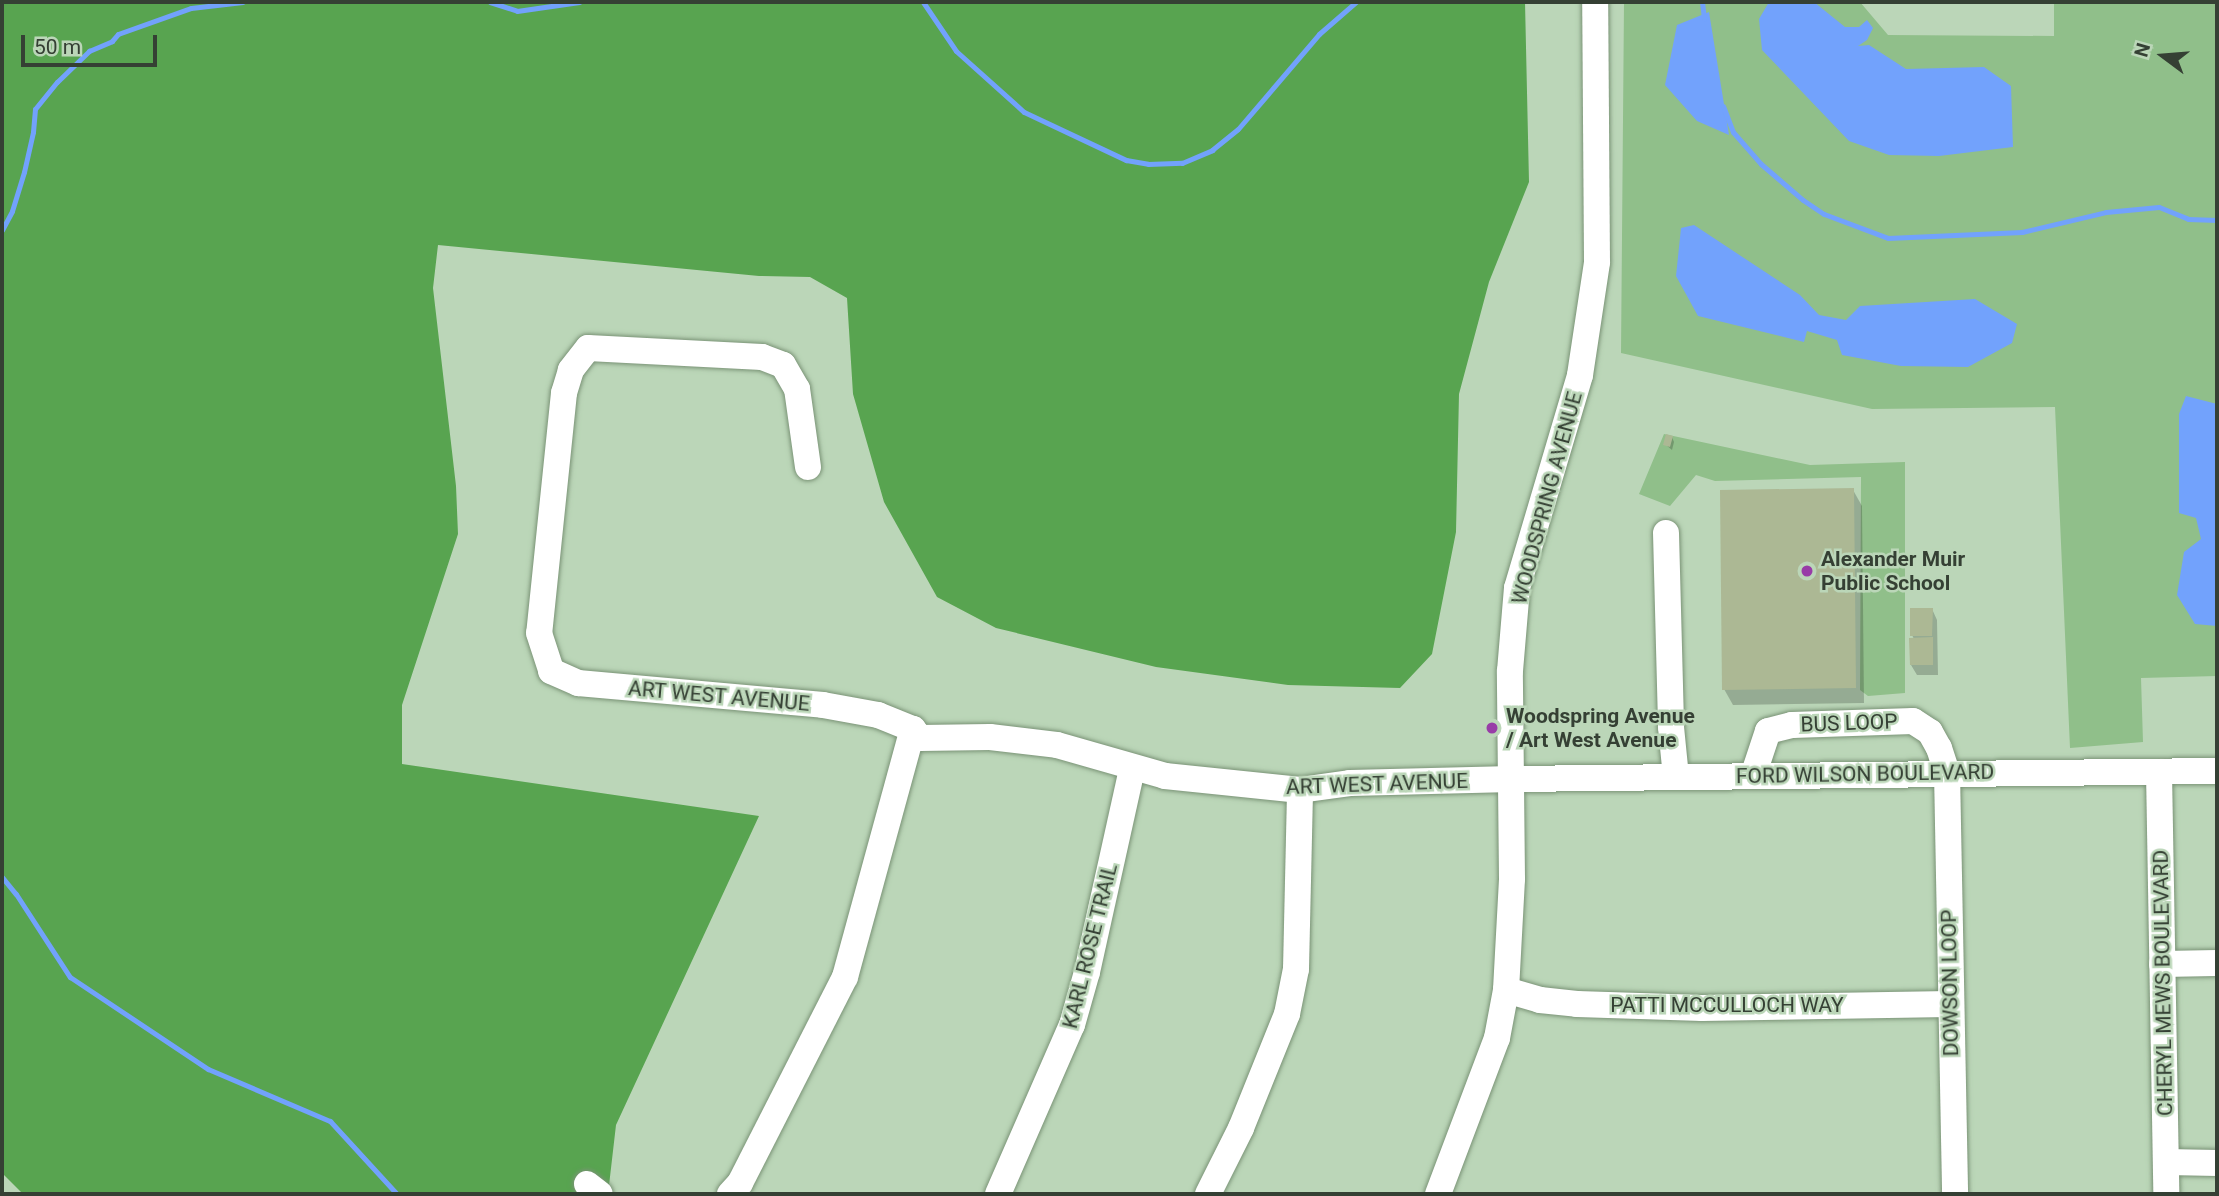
<!DOCTYPE html>
<html>
<head>
<meta charset="utf-8">
<style>
  body { margin:0 }
  #map { position:relative; width:2219px; height:1196px; overflow:hidden; background:#bbd6b8; font-family:Roboto,sans-serif }
  div>[style] { position:absolute }
  .green>* { inset:0; background:#90bf8a }
  .forest>* { inset:0; background:#58a450 }
  .water>* { inset:0; background:#72a2fc }
  .shadow>* { inset:0; background:#0003 }
  .stream>* { height:5px; margin:-2.5px; padding:0 2.5px; transform-origin:2.5px; border-radius:2.5px; background:#72a2fc }
  .building>* { inset:0; background:#acb894 }
  .roads { filter:drop-shadow(0 0 2px #7a9376) drop-shadow(0 0 2px #7a9376) }
  .minor>* { height:26px; margin:-13px; padding:0 13px; transform-origin:13px; border-radius:13px; background:#fff }
  .dots>* { width:19px; height:19px; translate:-50% -50%; box-sizing:border-box; border:4px solid #bbd6b8; border-radius:50% }
  span { translate:-50% -50%; white-space:nowrap; text-align:center; line-height:1.15; -webkit-text-stroke:5px #bbd6b8; paint-order:stroke }
  .street-label { font-size:21px; color:#354034 }
  .poi-label { font-size:21px; color:#354034; font-weight:700 }
  .left { translate:0 -50%; text-align:left }
  .frame { position:absolute; inset:0; border:4px solid #354034; pointer-events:none }
  .north { position:absolute; left:2128px; top:21px; width:70px; height:70px; -webkit-text-stroke:5px #bbd6b8; paint-order:stroke; rotate:286deg; font-size:19px; font-weight:700; line-height:28px; text-align:center; color:#354034 }
  .north::after { content:''; display:block; margin:auto; width:24px; height:32px; background:#354034; clip-path:polygon(50% 0,100% 100%,50% 72%,0 100%) }
  .scale { position:absolute; left:21px; top:35px; width:136px; height:32px; box-sizing:border-box; border:4px solid #354034; border-top:0; padding-left:9px; font-size:21px; line-height:24px; white-space:nowrap; color:#354034; -webkit-text-stroke:5px #bbd6b8; paint-order:stroke }
</style>
</head>
<body>
<div id="map">
  <div class="green">
    <div style="clip-path:polygon(1624px 2px,1860px 2px,1888px 35px,2054px 36px,2054px 2px,2217px 2px,2217px 676px,2141px 678px,2143px 742px,2070px 748px,2055px 407px,1872px 409px,1621px 353px)"></div>
    <div style="clip-path:polygon(1664px 434px,1810px 465px,1905px 462px,1905px 693px,1868px 696px,1860px 690px,1861px 477px,1715px 481px,1696px 475px,1670px 506px,1639px 494px)"></div>
  </div>
  <div class="forest">
    <div style="clip-path:polygon(2px 2px,1525px 2px,1529px 182px,1489px 282px,1459px 394px,1456px 532px,1432px 654px,1400px 688px,1288px 685px,1156px 667px,996px 628px,937px 597px,884px 502px,853px 394px,847px 298px,810px 277px,759px 276px,438px 245px,433px 288px,456px 486px,458px 534px,402px 705px,402px 764px,759px 816px,616px 1125px,608px 1194px,23px 1194px,2px 1173px)"></div>
  </div>
  <div class="water">
    <div style="clip-path:polygon(1769px 2px,1814px 2px,1845px 27px,1859px 27px,1867px 20px,1873px 28px,1867px 40px,1858px 46px,1869px 45px,1906px 69px,1984px 67px,2011px 86px,2013px 147px,1939px 156px,1889px 155px,1849px 141px,1762px 50px,1759px 19px)"></div>
    <div style="clip-path:polygon(1709px 12px,1729px 135px,1697px 121px,1665px 85px,1677px 25px)"></div>
    <div style="clip-path:polygon(1694px 225px,1800px 295px,1819px 315px,1846px 320px,1860px 306px,1975px 299px,2017px 324px,2012px 343px,1968px 367px,1901px 366px,1842px 355px,1837px 340px,1807px 331px,1804px 342px,1698px 316px,1676px 276px,1681px 228px)"></div>
    <div style="clip-path:polygon(2186px 396px,2217px 404px,2217px 626px,2195px 624px,2177px 595px,2184px 552px,2201px 539px,2196px 518px,2179px 513px,2179px 414px)"></div>
  </div>
  <div class="shadow">
    <div style="clip-path:polygon(1672px 437px,1674px 442px,1672px 450px,1665px 444px)"></div>
    <div style="clip-path:polygon(1853px 490px,1862px 506px,1864px 703px,1733px 705px,1724px 689px)"></div>
    <div style="clip-path:polygon(1932px 609px,1937px 620px,1938px 675px,1917px 675px,1911px 665px,1914px 639px,1912px 635px)"></div>
  </div>
  <div class="stream">
    <div style="left:490px;top:2px;width:28px;rotate:18deg"></div>
    <div style="left:517px;top:11px;width:63px;rotate:-8.3deg"></div>
    <div style="left:923px;top:2px;width:59px;rotate:56deg"></div>
    <div style="left:956px;top:51px;width:91px;rotate:41.9deg"></div>
    <div style="left:1024px;top:112px;width:113px;rotate:25.2deg"></div>
    <div style="left:1126px;top:160px;width:22px;rotate:10deg"></div>
    <div style="left:1148px;top:164px;width:34px;rotate:-2deg"></div>
    <div style="left:1182px;top:163px;width:33px;rotate:-23deg"></div>
    <div style="left:1212px;top:150px;width:33px;rotate:-39deg"></div>
    <div style="left:1238px;top:129px;width:125px;rotate:-49.5deg"></div>
    <div style="left:1319px;top:34px;width:49px;rotate:-40.9deg"></div>
    <div style="left:1702px;top:2px;width:17px;rotate:83deg"></div>
    <div style="left:1723px;top:106px;width:28px;rotate:69deg"></div>
    <div style="left:1733px;top:132px;width:43px;rotate:48.8deg"></div>
    <div style="left:1761px;top:164px;width:55px;rotate:40.6deg"></div>
    <div style="left:1803px;top:200px;width:25px;rotate:34deg"></div>
    <div style="left:1824px;top:214px;width:68px;rotate:20.6deg"></div>
    <div style="left:1888px;top:238px;width:134px;rotate:-2.6deg"></div>
    <div style="left:2022px;top:232px;width:86px;rotate:-13.4deg"></div>
    <div style="left:2106px;top:212px;width:53px;rotate:-5.4deg"></div>
    <div style="left:2159px;top:207px;width:31px;rotate:22deg"></div>
    <div style="left:2188px;top:219px;width:29px;rotate:2deg"></div>
    <div style="left:2px;top:230px;width:21px;rotate:-62deg"></div>
    <div style="left:12px;top:211px;width:41px;rotate:-72.9deg"></div>
    <div style="left:24px;top:172px;width:41px;rotate:-77.3deg"></div>
    <div style="left:33px;top:132px;width:23px;rotate:-85deg"></div>
    <div style="left:35px;top:109px;width:35px;rotate:-51deg"></div>
    <div style="left:57px;top:82px;width:45px;rotate:-44.1deg"></div>
    <div style="left:89px;top:51px;width:25px;rotate:-23deg"></div>
    <div style="left:112px;top:41px;width:9px;rotate:-49deg"></div>
    <div style="left:118px;top:34px;width:77px;rotate:-19.6deg"></div>
    <div style="left:191px;top:8px;width:52px;rotate:-6.6deg"></div>
    <div style="left:2px;top:877px;width:22px;rotate:51deg"></div>
    <div style="left:16px;top:894px;width:99px;rotate:57deg"></div>
    <div style="left:70px;top:977px;width:166px;rotate:33.7deg"></div>
    <div style="left:208px;top:1069px;width:133px;rotate:23.1deg"></div>
    <div style="left:330px;top:1121px;width:99px;rotate:47.5deg"></div>
  </div>
  <div class="building">
    <div style="clip-path:polygon(1666px 434px,1673px 436px,1670px 447px,1663px 445px)"></div>
    <div style="clip-path:polygon(1854px 488px,1856px 688px,1722px 690px,1720px 490px)"></div>
    <div style="clip-path:polygon(1910px 608px,1933px 608px,1932px 636px,1910px 636px)"></div>
    <div style="clip-path:polygon(1933px 637px,1933px 665px,1910px 665px,1909px 638px)"></div>
  </div>
  <div class="roads">
    <div class="minor">
      <div style="left:808px;top:467px;width:79px;rotate:-98deg"></div>
      <div style="left:797px;top:389px;width:28px;rotate:-120deg"></div>
      <div style="left:783px;top:365px;width:22px;rotate:-159deg"></div>
      <div style="left:762px;top:357px;width:174px;rotate:-177deg"></div>
      <div style="left:588px;top:348px;width:28px;rotate:128deg"></div>
      <div style="left:571px;top:370px;width:24px;rotate:107deg"></div>
      <div style="left:564px;top:393px;width:241px;rotate:95.9deg"></div>
      <div style="left:539px;top:633px;width:40px;rotate:72deg"></div>
      <div style="left:551px;top:671px;width:30px;rotate:24deg"></div>
      <div style="left:578px;top:683px;width:246px;rotate:5.1deg"></div>
      <div style="left:823px;top:705px;width:56px;rotate:10.3deg"></div>
      <div style="left:878px;top:715px;width:38px;rotate:22deg"></div>
      <div style="left:913px;top:729px;width:11px;rotate:52deg"></div>
      <div style="left:920px;top:738px;width:70px;rotate:-0.8deg"></div>
      <div style="left:990px;top:737px;width:67px;rotate:6.8deg"></div>
      <div style="left:1057px;top:745px;width:112px;rotate:16deg"></div>
      <div style="left:1165px;top:776px;width:136px;rotate:5.9deg"></div>
      <div style="left:1300px;top:790px;width:50px;rotate:-8deg"></div>
      <div style="left:1350px;top:783px;width:162px;rotate:-1.4deg"></div>
      <div style="left:1512px;top:779px;width:705px;rotate:-0.65deg"></div>
      <div style="left:1666px;top:533px;width:194px;rotate:88.5deg"></div>
      <div style="left:1671px;top:727px;width:50px;rotate:84.3deg"></div>
      <div style="left:2159px;top:772px;width:422px;rotate:89deg"></div>
      <div style="left:1753px;top:776px;width:47px;rotate:-71.6deg"></div>
      <div style="left:1768px;top:731px;width:25px;rotate:-14deg"></div>
      <div style="left:1792px;top:725px;width:121px;rotate:-1.9deg"></div>
      <div style="left:1913px;top:721px;width:20px;rotate:33deg"></div>
      <div style="left:1930px;top:732px;width:18px;rotate:61deg"></div>
      <div style="left:1939px;top:748px;width:25px;rotate:72deg"></div>
      <div style="left:1947px;top:772px;width:422px;rotate:88.9deg"></div>
      <div style="left:2162px;top:964px;width:55px;rotate:-1deg"></div>
      <div style="left:1506px;top:990px;width:35px;rotate:16deg"></div>
      <div style="left:1540px;top:1000px;width:37px;rotate:6deg"></div>
      <div style="left:1577px;top:1004px;width:125px;rotate:1.8deg"></div>
      <div style="left:1702px;top:1008px;width:248px;rotate:-0.9deg"></div>
      <div style="left:2167px;top:1162px;width:50px;rotate:1.1deg"></div>
      <div style="left:587px;top:1184px;width:16px;rotate:38deg"></div>
      <div style="left:730px;top:1194px;width:15px;rotate:-48deg"></div>
      <div style="left:740px;top:1183px;width:231px;rotate:-63deg"></div>
      <div style="left:845px;top:977px;width:257px;rotate:-74.7deg"></div>
      <div style="left:998px;top:1194px;width:184px;rotate:-66.4deg"></div>
      <div style="left:1072px;top:1025px;width:55px;rotate:-74.2deg"></div>
      <div style="left:1087px;top:972px;width:208px;rotate:-77.5deg"></div>
      <div style="left:1208px;top:1194px;width:74px;rotate:-63.4deg"></div>
      <div style="left:1241px;top:1128px;width:123px;rotate:-68deg"></div>
      <div style="left:1287px;top:1014px;width:46px;rotate:-78.7deg"></div>
      <div style="left:1296px;top:969px;width:179px;rotate:-88.7deg"></div>
      <div style="left:1438px;top:1194px;width:167px;rotate:-69.3deg"></div>
      <div style="left:1497px;top:1038px;width:49px;rotate:-79.4deg"></div>
      <div style="left:1506px;top:990px;width:111px;rotate:-86.9deg"></div>
      <div style="left:1512px;top:879px;width:208px;rotate:-90.6deg"></div>
      <div style="left:1510px;top:671px;width:83px;rotate:-85.2deg"></div>
      <div style="left:1517px;top:588px;width:222px;rotate:-73.5deg"></div>
      <div style="left:1580px;top:375px;width:114px;rotate:-81.4deg"></div>
      <div style="left:1597px;top:262px;width:260px;rotate:-90.4deg"></div>
    </div>
  </div>
  <div class="dots">
    <div style="left:1807px;top:571px;background:#983ca7"></div>
    <div style="left:1492px;top:728px;background:#983ca7"></div>
  </div>
  <div class="street-label">
    <span style="left:1547px;top:498px;rotate:-75deg">WOODSPRING AVENUE</span>
    <span style="left:719px;top:696px;rotate:5deg">ART WEST AVENUE</span>
    <span style="left:1849px;top:723px;rotate:-2deg">BUS LOOP</span>
    <span style="left:1865px;top:774px;rotate:-1deg">FORD WILSON BOULEVARD</span>
    <span style="left:1377px;top:784px;rotate:-2deg">ART WEST AVENUE</span>
    <span style="left:1090px;top:946px;rotate:-76deg">KARL ROSE TRAIL</span>
    <span style="left:1950px;top:983px;rotate:-91deg">DOWSON LOOP</span>
    <span style="left:2163px;top:983px;rotate:-91deg">CHERYL MEWS BOULEVARD</span>
    <span style="left:1727px;top:1005px">PATTI MCCULLOCH WAY</span>
  </div>
  <div class="poi-label">
    <span class="left" style="left:1821px;top:571px">Alexander Muir<br>Public School</span>
    <span class="left" style="left:1506px;top:728px">Woodspring Avenue<br>/ Art West Avenue</span>
  </div>
  <div class="frame"></div>
  <div class="north">N</div>
  <div class="scale">50 m</div>
</div>
</body>
</html>
